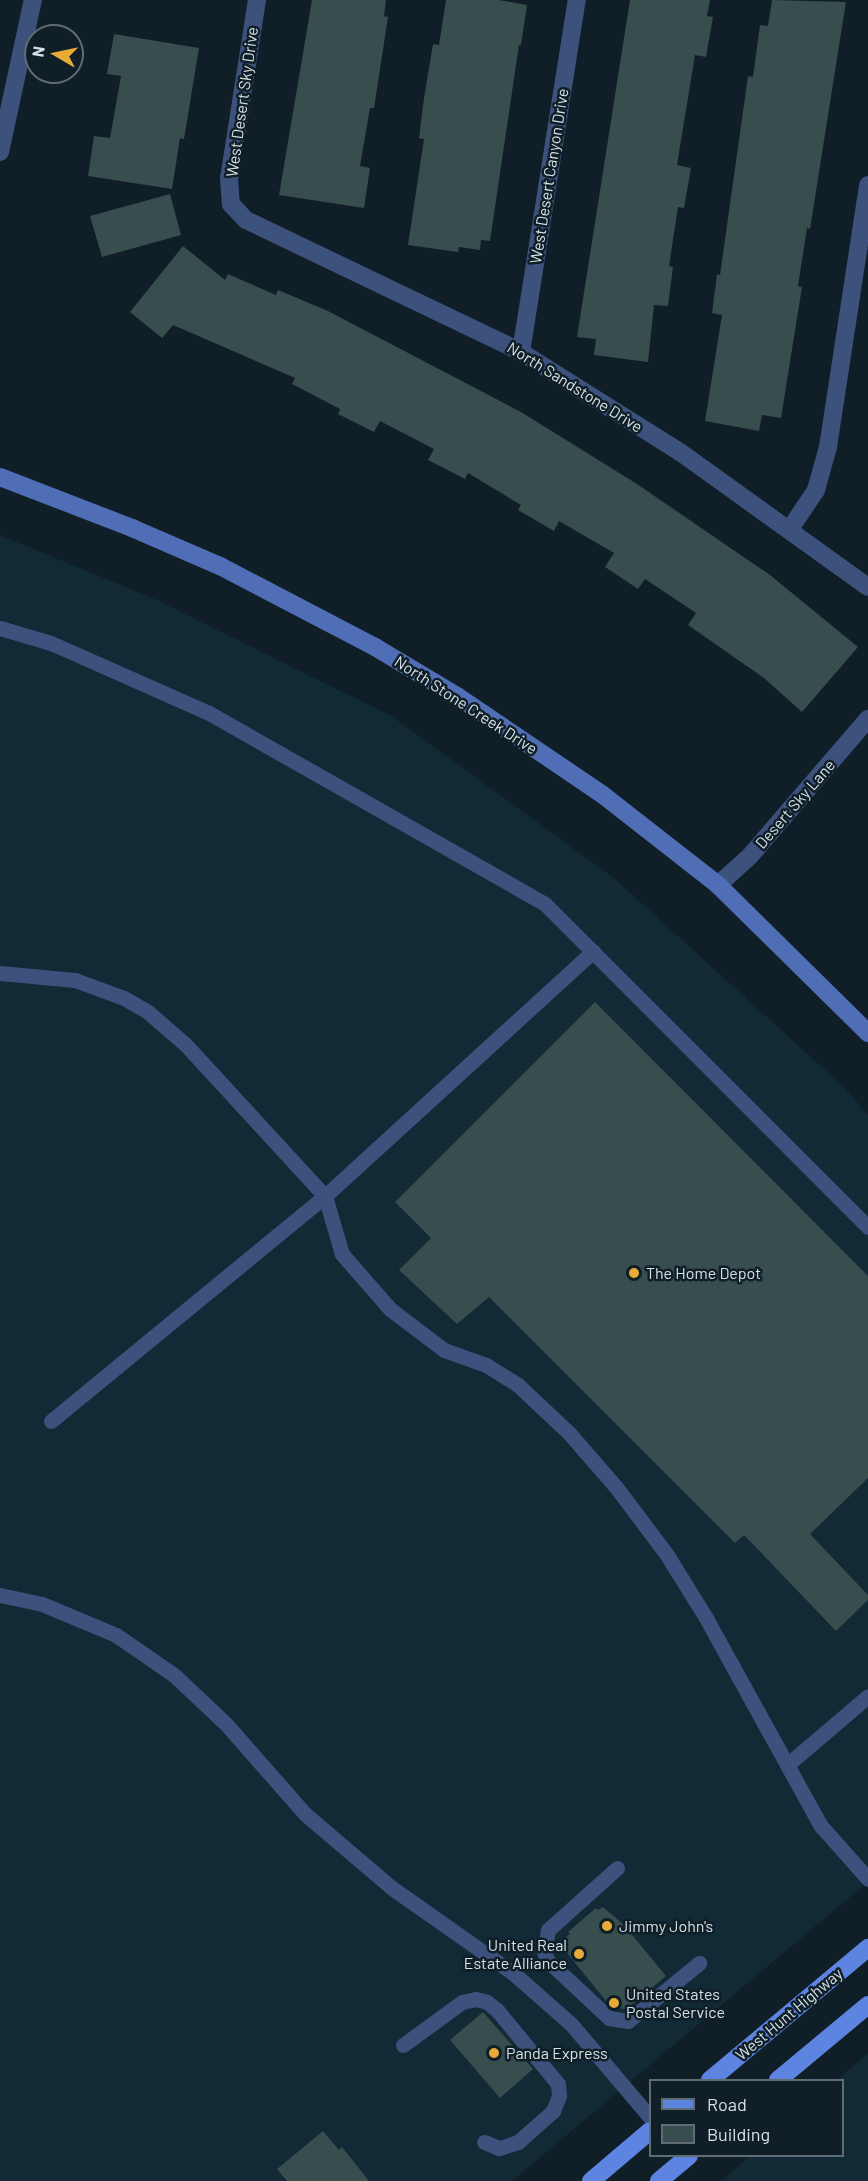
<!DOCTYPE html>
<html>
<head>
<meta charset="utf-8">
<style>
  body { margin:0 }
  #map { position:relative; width:868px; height:2181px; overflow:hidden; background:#0f1e27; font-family:Barlow,sans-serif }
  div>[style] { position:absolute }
  .built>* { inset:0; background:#122936 }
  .building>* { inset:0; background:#374d4e }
  .lane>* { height:15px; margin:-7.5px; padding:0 7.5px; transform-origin:7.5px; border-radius:7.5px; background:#3d517d }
  .street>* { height:18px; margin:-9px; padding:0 9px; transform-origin:9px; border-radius:9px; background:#3d517d }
  .secondary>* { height:18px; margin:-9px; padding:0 9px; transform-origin:9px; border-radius:9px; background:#4f6eb5 }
  .primary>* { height:18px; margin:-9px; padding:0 9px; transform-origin:9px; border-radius:9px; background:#5d84e1 }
  .dots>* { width:16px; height:16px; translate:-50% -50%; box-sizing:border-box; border:3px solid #0f1e27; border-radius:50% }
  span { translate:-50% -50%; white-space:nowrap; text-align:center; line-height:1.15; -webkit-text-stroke:5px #0f1e27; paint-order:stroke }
  .street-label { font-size:16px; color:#d6e0e6 }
  .poi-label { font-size:16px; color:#d6e0e6 }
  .left { translate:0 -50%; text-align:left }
  .right { translate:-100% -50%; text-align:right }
  .legend { position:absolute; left:649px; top:2079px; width:195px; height:78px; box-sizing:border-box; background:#0f1e27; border:2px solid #5f6c73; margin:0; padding:8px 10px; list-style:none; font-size:18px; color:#d6e0e6 }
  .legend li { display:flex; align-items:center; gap:12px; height:30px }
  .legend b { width:30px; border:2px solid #5f6c73 }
  .north { position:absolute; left:24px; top:24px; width:60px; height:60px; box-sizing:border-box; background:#0f1e27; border:2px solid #5f6c73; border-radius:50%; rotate:279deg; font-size:16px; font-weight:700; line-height:24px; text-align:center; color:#d6e0e6 }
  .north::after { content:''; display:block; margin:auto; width:21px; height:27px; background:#e8ab37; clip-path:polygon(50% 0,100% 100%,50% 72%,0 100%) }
</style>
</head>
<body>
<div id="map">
  <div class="built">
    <div style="clip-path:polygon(0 535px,157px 600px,393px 717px,614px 878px,845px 1088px,868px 1115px,868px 1882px,512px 2181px,0 2181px)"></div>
    <div style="clip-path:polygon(868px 2053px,868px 2181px,721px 2181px,750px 2156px,842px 2156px,842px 2080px,837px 2080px)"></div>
  </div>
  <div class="building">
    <div style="clip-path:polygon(312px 0,386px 0,384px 16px,388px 17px,374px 108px,370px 108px,360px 166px,370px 168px,364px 208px,279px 195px)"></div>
    <div style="clip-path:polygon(446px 0,499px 0,527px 5px,521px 45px,519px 45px,490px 241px,481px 240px,480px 250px,459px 247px,458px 252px,408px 245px,424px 139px,419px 138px,424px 98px,433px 44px,439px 45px)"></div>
    <div style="clip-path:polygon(630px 0,710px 0,707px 16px,713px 17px,706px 57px,695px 55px,677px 165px,691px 168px,684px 208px,678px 207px,669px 266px,673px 267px,668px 306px,654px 305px,648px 362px,594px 355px,596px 339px,577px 337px)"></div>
    <div style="clip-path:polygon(772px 0,846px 2px,810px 229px,807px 228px,798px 286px,802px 287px,781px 418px,762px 415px,759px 431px,705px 421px,722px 315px,712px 313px,717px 274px,720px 275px,748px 76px,753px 77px,760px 25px,768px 26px)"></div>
    <div style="clip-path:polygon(114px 34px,199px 48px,184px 139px,180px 138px,172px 189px,88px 176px,94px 136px,110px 138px,121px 76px,107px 74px)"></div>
    <div style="clip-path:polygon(170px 194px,181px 235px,102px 257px,90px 216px)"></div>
    <div style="clip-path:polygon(183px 246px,225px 280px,228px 274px,276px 295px,278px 290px,328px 311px,521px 412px,637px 484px,770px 575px,858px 647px,802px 712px,764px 678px,688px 625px,696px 613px,645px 579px,638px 589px,605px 567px,614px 553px,559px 521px,554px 531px,518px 510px,521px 505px,468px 473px,465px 479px,428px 460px,434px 449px,380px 421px,374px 432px,338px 414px,340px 409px,292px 384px,295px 378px,173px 325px,162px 338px,130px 312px)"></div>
    <div style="clip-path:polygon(595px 1002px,868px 1276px,868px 1478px,810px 1534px,868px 1595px,868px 1600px,836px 1631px,744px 1535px,735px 1543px,489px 1297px,457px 1324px,399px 1270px,431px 1238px,395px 1202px)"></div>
    <div style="clip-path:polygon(603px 1907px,624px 1925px,666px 1976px,627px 2009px,613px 2008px,610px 2006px,559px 1943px,570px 1934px,568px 1932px,596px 1908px,598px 1910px)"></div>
    <div style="clip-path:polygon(483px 2012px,533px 2069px,500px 2098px,450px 2040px)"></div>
    <div style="clip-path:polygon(323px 2131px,339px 2150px,342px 2147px,369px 2181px,287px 2181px,277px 2169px)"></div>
  </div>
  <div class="lane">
    <div style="left:0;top:628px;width:53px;rotate:16.4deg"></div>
    <div style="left:51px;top:643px;width:173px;rotate:23.9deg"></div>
    <div style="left:209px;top:713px;width:386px;rotate:29.6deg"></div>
    <div style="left:545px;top:904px;width:457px;rotate:45deg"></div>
    <div style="left:0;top:973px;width:75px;rotate:5.3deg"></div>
    <div style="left:75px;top:980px;width:52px;rotate:20.2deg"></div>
    <div style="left:124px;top:998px;width:28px;rotate:30deg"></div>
    <div style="left:148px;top:1012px;width:49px;rotate:40.9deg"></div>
    <div style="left:185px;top:1044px;width:207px;rotate:47.4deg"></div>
    <div style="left:325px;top:1196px;width:60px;rotate:73.7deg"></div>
    <div style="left:342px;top:1254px;width:73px;rotate:48.9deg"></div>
    <div style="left:390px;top:1309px;width:68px;rotate:37.2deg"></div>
    <div style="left:444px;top:1350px;width:45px;rotate:19.7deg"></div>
    <div style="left:486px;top:1365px;width:38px;rotate:32deg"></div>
    <div style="left:518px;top:1385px;width:70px;rotate:43.3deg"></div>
    <div style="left:569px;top:1433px;width:72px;rotate:49deg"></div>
    <div style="left:616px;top:1487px;width:85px;rotate:53.1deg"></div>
    <div style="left:667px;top:1555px;width:74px;rotate:58.2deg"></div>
    <div style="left:706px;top:1618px;width:238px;rotate:61.1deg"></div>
    <div style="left:821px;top:1826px;width:71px;rotate:48.4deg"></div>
    <div style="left:51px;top:1421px;width:355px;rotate:-39.4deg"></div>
    <div style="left:325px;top:1196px;width:363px;rotate:-42.4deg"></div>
    <div style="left:0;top:1595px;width:43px;rotate:12.1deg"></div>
    <div style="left:42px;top:1604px;width:80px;rotate:22.7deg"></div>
    <div style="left:116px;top:1635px;width:70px;rotate:34.6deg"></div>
    <div style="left:174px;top:1675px;width:71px;rotate:43.3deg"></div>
    <div style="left:226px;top:1724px;width:120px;rotate:48.7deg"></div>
    <div style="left:305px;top:1814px;width:114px;rotate:40.4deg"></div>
    <div style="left:392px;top:1888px;width:148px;rotate:35.1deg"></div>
    <div style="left:513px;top:1973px;width:77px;rotate:41.3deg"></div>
    <div style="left:571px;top:2024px;width:122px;rotate:49.7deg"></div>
    <div style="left:787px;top:1765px;width:106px;rotate:-40.4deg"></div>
    <div style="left:617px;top:1868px;width:93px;rotate:138.1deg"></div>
    <div style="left:548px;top:1930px;width:22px;rotate:100deg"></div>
    <div style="left:544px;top:1952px;width:9px;rotate:69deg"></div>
    <div style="left:547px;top:1960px;width:85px;rotate:43.1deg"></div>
    <div style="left:609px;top:2018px;width:19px;rotate:9deg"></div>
    <div style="left:628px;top:2021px;width:92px;rotate:-39.2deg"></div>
    <div style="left:403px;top:2045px;width:73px;rotate:-36.1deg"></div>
    <div style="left:462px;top:2002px;width:14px;rotate:-12deg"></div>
    <div style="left:476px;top:1999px;width:11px;rotate:15deg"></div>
    <div style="left:487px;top:2002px;width:13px;rotate:39deg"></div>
    <div style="left:497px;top:2010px;width:96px;rotate:50.5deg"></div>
    <div style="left:558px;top:2084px;width:12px;rotate:85deg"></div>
    <div style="left:559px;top:2096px;width:16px;rotate:112deg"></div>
    <div style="left:553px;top:2111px;width:47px;rotate:138.5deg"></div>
    <div style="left:518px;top:2142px;width:20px;rotate:162deg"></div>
    <div style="left:499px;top:2148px;width:16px;rotate:-158deg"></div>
  </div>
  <div class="street">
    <div style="left:257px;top:0;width:180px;rotate:98.9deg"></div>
    <div style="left:229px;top:178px;width:26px;rotate:86deg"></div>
    <div style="left:231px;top:204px;width:22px;rotate:47deg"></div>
    <div style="left:246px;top:220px;width:305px;rotate:25.6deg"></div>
    <div style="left:521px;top:352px;width:188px;rotate:32.2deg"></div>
    <div style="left:680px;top:452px;width:231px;rotate:35.7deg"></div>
    <div style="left:0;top:152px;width:156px;rotate:-77.8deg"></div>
    <div style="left:521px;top:352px;width:356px;rotate:-81deg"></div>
    <div style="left:790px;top:529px;width:47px;rotate:-56.3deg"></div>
    <div style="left:816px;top:490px;width:45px;rotate:-74.4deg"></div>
    <div style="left:828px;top:447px;width:265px;rotate:-81.3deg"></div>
    <div style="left:718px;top:885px;width:43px;rotate:-42.2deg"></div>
    <div style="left:750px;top:856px;width:181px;rotate:-49.3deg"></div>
  </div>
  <div class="secondary">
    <div style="left:0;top:477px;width:142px;rotate:21.1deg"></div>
    <div style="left:132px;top:528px;width:96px;rotate:23.4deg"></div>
    <div style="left:220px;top:566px;width:175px;rotate:27.6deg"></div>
    <div style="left:375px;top:647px;width:96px;rotate:30.9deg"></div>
    <div style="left:457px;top:696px;width:176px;rotate:34.1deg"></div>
    <div style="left:603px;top:795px;width:146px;rotate:38deg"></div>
    <div style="left:718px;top:885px;width:211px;rotate:44.6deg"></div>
  </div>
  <div class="primary">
    <div style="left:710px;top:2080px;width:206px;rotate:-39.9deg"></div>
    <div style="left:778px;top:2080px;width:117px;rotate:-39.8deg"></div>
    <div style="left:591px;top:2181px;width:77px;rotate:-40.3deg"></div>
    <div style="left:659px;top:2181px;width:39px;rotate:-40deg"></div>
  </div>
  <div class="dots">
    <div style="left:634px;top:1273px;background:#e8ab37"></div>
    <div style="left:607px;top:1926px;background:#e8ab37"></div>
    <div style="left:579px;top:1954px;background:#e8ab37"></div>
    <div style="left:614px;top:2003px;background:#e8ab37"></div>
    <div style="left:494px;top:2053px;background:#e8ab37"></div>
  </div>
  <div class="street-label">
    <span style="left:242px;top:102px;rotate:-82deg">West Desert Sky Drive</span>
    <span style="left:549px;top:176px;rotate:-81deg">West Desert Canyon Drive</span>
    <span style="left:575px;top:387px;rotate:32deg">North Sandstone Drive</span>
    <span style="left:466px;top:705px;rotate:33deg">North Stone Creek Drive</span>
    <span style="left:795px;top:804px;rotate:-49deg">Desert Sky Lane</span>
    <span style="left:789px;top:2014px;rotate:-40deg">West Hunt Highway</span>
  </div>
  <div class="poi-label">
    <span class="left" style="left:646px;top:1273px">The Home Depot</span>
    <span class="left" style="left:619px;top:1926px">Jimmy John's</span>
    <span class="right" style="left:567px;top:1954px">United Real<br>Estate Alliance</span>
    <span class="left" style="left:626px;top:2003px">United States<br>Postal Service</span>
    <span class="left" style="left:506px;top:2053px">Panda Express</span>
  </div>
  <ul class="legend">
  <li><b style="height:8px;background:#5d84e1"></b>Road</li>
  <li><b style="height:16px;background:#374d4e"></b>Building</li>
  </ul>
  <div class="north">N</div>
</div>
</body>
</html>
